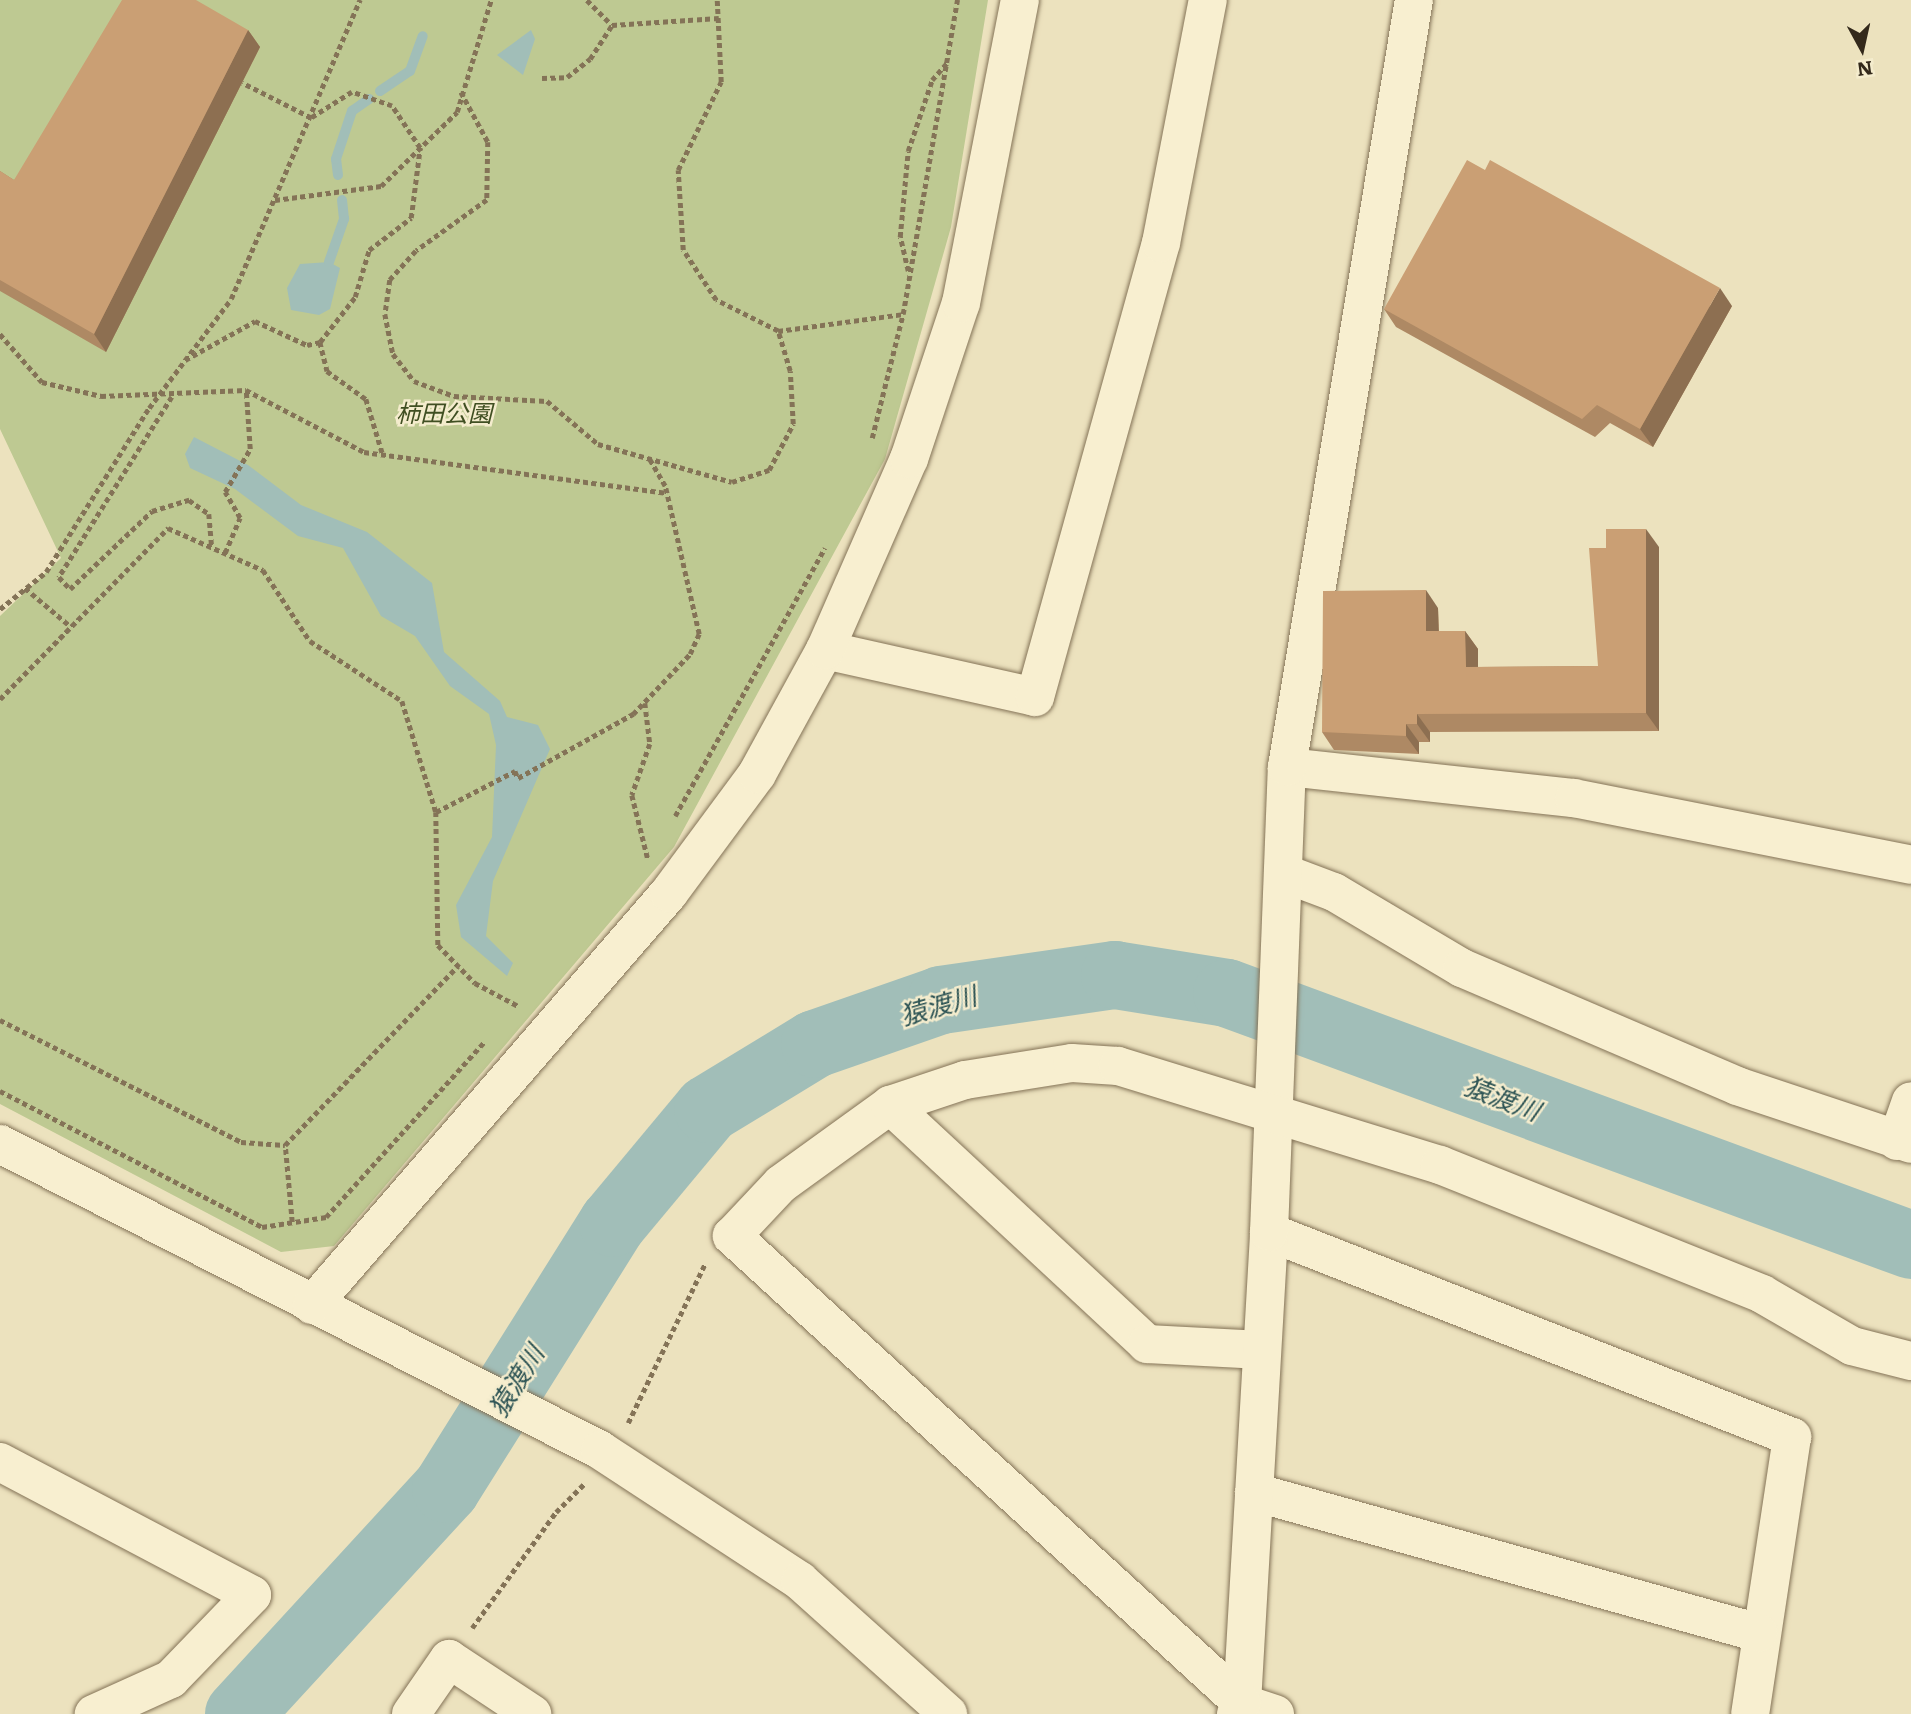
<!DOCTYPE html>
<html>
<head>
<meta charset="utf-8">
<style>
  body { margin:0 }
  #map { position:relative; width:1911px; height:1714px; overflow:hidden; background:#ece2be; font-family:Literata,"Noto Sans JP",serif }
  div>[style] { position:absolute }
  .green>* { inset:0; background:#bec992 }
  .water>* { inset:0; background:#a1beb8 }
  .stream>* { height:10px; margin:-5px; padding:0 5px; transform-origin:5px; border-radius:5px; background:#a1beb8 }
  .river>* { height:68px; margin:-34px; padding:0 34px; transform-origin:34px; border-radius:34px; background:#a1beb8 }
  .path>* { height:4.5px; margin-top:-2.25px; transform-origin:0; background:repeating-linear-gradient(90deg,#847357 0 5px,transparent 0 8.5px) }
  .roads { filter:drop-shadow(0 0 2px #847357) drop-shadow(0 0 2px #847357) }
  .minor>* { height:38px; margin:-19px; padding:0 19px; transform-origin:19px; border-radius:19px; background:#f8efd0 }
  .wall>* { inset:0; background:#ae8964 }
  .shaded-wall>* { inset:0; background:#8d6f51 }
  .building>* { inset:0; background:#ca9f74 }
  span { translate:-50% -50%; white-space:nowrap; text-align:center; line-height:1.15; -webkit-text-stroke:5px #f4eccd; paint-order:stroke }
  .park-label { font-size:24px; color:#404f22; font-style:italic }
  .water-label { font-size:26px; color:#2b5253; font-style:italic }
  .north { position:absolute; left:1827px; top:14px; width:70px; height:70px; -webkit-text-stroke:5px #f4eccd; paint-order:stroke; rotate:172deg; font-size:19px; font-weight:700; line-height:28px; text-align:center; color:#33291b }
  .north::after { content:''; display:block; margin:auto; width:24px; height:32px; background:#33291b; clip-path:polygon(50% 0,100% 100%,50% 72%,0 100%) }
</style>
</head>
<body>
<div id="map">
  <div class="green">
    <div style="clip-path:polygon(0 0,988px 0,951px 227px,885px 459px,674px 847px,334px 1246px,281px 1252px,0 1104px,0 616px,61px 558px,0 429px)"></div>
  </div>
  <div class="water">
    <div style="clip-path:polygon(531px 30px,535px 39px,523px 75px,497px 55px)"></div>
    <div style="clip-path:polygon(329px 262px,340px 268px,330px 309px,319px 315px,291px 310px,287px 288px,300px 264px)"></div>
    <div style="clip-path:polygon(194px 437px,248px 465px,301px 505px,367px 532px,432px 583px,444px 652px,500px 701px,507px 717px,538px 725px,550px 749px,493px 881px,486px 936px,513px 963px,507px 976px,461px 937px,456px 905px,492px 837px,496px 745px,489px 714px,450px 686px,415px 636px,381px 616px,343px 548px,298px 536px,235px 489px,190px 468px,185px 454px)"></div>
  </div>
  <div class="stream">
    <div style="left:380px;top:91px;width:36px;rotate:-34deg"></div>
    <div style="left:410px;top:71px;width:37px;rotate:-70deg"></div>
    <div style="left:338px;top:175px;width:16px;rotate:-97deg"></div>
    <div style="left:336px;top:159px;width:51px;rotate:-71.6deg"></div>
    <div style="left:352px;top:111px;width:21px;rotate:-35deg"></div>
    <div style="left:329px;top:262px;width:46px;rotate:-70.8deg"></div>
    <div style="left:344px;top:219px;width:19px;rotate:-96deg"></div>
  </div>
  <div class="river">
    <div style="left:239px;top:1714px;width:306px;rotate:-47.4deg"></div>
    <div style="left:446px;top:1489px;width:314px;rotate:-57.9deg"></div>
    <div style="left:613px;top:1223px;width:148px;rotate:-50.2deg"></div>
    <div style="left:708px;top:1109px;width:125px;rotate:-31.3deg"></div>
    <div style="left:815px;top:1044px;width:133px;rotate:-19.2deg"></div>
    <div style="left:941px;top:1000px;width:176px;rotate:-8.2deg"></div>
    <div style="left:1115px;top:975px;width:113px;rotate:9.1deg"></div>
    <div style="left:1227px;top:993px;width:729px;rotate:20.22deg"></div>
  </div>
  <div class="path">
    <div style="left:587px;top:0;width:35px;rotate:45deg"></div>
    <div style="left:612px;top:25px;width:107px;rotate:-3.7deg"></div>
    <div style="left:542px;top:78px;width:25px;rotate:-2deg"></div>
    <div style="left:567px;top:77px;width:29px;rotate:-38deg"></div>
    <div style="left:590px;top:59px;width:40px;rotate:-57.1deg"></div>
    <div style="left:461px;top:92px;width:57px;rotate:61.6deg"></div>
    <div style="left:488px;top:142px;width:58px;rotate:91deg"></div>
    <div style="left:487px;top:200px;width:87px;rotate:144.3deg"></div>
    <div style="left:416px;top:251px;width:39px;rotate:132deg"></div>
    <div style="left:390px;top:280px;width:34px;rotate:98deg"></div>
    <div style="left:385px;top:314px;width:41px;rotate:78.7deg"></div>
    <div style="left:393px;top:354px;width:34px;rotate:52deg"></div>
    <div style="left:414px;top:381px;width:43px;rotate:20.6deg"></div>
    <div style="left:454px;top:396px;width:93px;rotate:3.1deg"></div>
    <div style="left:547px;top:401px;width:67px;rotate:40.1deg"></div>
    <div style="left:598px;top:444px;width:139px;rotate:15.8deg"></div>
    <div style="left:732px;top:482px;width:39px;rotate:-18deg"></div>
    <div style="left:769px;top:470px;width:52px;rotate:-62.4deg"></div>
    <div style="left:793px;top:424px;width:53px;rotate:-93.2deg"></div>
    <div style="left:790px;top:371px;width:42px;rotate:-106.7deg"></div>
    <div style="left:778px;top:331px;width:69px;rotate:-153.4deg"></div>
    <div style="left:716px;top:300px;width:60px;rotate:-123.4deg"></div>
    <div style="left:683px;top:250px;width:80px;rotate:-93.6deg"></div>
    <div style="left:678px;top:170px;width:98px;rotate:-64deg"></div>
    <div style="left:721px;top:82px;width:82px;rotate:-92.8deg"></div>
    <div style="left:275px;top:200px;width:107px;rotate:-7.5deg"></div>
    <div style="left:381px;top:186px;width:106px;rotate:-44.2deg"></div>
    <div style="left:457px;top:112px;width:117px;rotate:-73.1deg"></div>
    <div style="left:908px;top:271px;width:35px;rotate:-103deg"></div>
    <div style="left:900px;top:237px;width:86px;rotate:-84.7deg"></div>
    <div style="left:908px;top:151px;width:75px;rotate:-71.3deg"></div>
    <div style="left:932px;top:80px;width:23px;rotate:-49deg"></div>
    <div style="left:778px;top:331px;width:126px;rotate:-7.7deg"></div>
    <div style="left:903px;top:314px;width:319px;rotate:-80.2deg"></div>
    <div style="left:0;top:334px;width:64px;rotate:48.8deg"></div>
    <div style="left:42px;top:382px;width:61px;rotate:13.3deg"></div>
    <div style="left:101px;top:396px;width:145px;rotate:-2.4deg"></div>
    <div style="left:246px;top:390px;width:133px;rotate:27.7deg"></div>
    <div style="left:364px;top:452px;width:306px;rotate:7.7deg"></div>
    <div style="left:320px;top:342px;width:30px;rotate:76deg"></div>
    <div style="left:327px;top:371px;width:48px;rotate:35.7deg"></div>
    <div style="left:366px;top:399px;width:59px;rotate:73.1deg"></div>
    <div style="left:185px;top:360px;width:80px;rotate:-29.1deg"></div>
    <div style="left:255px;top:321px;width:57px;rotate:24.8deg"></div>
    <div style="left:307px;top:345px;width:13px;rotate:-13deg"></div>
    <div style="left:320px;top:342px;width:57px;rotate:-52.1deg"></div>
    <div style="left:355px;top:297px;width:49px;rotate:-73.4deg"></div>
    <div style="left:369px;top:250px;width:53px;rotate:-37.3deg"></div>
    <div style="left:411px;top:218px;width:71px;rotate:-82.7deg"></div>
    <div style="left:420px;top:148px;width:50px;rotate:-123.7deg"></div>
    <div style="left:392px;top:106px;width:42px;rotate:-160.7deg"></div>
    <div style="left:352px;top:92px;width:49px;rotate:147.6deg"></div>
    <div style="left:311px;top:118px;width:77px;rotate:-153.1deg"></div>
    <div style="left:172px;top:397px;width:213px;rotate:122.1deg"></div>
    <div style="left:59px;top:577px;width:16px;rotate:47deg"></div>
    <div style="left:70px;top:589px;width:113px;rotate:-43.6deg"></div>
    <div style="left:152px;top:511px;width:39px;rotate:-17deg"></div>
    <div style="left:189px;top:500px;width:24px;rotate:35deg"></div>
    <div style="left:209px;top:514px;width:33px;rotate:85deg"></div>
    <div style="left:872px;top:438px;width:128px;rotate:-76deg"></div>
    <div style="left:225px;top:553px;width:38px;rotate:-67deg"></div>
    <div style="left:240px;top:518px;width:30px;rotate:-120deg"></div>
    <div style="left:225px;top:492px;width:50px;rotate:-59.8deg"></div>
    <div style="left:250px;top:449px;width:58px;rotate:-93.9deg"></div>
    <div style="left:25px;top:588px;width:57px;rotate:40.1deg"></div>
    <div style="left:0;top:609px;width:59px;rotate:-38.8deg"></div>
    <div style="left:46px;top:572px;width:194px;rotate:-57.9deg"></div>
    <div style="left:149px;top:408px;width:136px;rotate:-53deg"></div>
    <div style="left:231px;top:299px;width:326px;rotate:-66.7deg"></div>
    <div style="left:0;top:699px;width:240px;rotate:-45.5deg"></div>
    <div style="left:168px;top:528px;width:104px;rotate:23.9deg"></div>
    <div style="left:263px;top:570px;width:85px;rotate:56.5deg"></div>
    <div style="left:310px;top:641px;width:110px;rotate:33.1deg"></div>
    <div style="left:402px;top:701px;width:116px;rotate:73deg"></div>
    <div style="left:436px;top:812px;width:133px;rotate:89.1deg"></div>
    <div style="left:438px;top:945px;width:53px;rotate:45.8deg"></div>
    <div style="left:475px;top:983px;width:49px;rotate:28.1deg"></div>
    <div style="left:645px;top:703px;width:41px;rotate:83deg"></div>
    <div style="left:650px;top:744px;width:54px;rotate:109.4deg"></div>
    <div style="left:632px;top:795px;width:66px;rotate:76deg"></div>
    <div style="left:436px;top:812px;width:89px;rotate:-27.4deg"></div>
    <div style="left:515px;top:771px;width:8px;rotate:67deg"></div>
    <div style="left:518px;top:778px;width:132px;rotate:-29.1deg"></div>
    <div style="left:633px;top:714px;width:83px;rotate:-46.5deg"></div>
    <div style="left:690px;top:654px;width:22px;rotate:-66deg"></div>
    <div style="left:699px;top:634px;width:152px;rotate:-102.9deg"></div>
    <div style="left:665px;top:486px;width:32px;rotate:-120deg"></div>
    <div style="left:675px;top:816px;width:307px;rotate:-60.8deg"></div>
    <div style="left:0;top:1020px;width:270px;rotate:26.8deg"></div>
    <div style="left:241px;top:1142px;width:44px;rotate:3.9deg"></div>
    <div style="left:0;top:1091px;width:295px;rotate:27.4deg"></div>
    <div style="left:262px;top:1227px;width:65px;rotate:-8.9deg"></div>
    <div style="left:326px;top:1217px;width:237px;rotate:-47.9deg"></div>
    <div style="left:292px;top:1222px;width:77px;rotate:-95.2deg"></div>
    <div style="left:285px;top:1145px;width:249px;rotate:-46deg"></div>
    <div style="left:628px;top:1423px;width:177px;rotate:-64.2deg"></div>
    <div style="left:472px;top:1628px;width:143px;rotate:-54.1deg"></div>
    <div style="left:556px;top:1512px;width:40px;rotate:-45deg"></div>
  </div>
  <div class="roads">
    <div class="minor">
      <div style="left:825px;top:650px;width:215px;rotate:12.6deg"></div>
      <div style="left:1035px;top:697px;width:471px;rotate:-74.5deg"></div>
      <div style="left:1161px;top:243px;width:248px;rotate:-79.1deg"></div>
      <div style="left:1287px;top:767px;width:289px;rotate:6.2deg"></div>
      <div style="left:1574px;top:798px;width:344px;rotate:11.2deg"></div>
      <div style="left:1286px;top:874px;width:51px;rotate:20.6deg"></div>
      <div style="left:1334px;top:892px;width:149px;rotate:30.7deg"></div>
      <div style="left:1462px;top:968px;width:299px;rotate:23.2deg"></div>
      <div style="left:1737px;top:1086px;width:183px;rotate:18.4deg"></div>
      <div style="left:890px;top:1105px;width:351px;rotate:42.9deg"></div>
      <div style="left:1147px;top:1344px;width:115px;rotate:3deg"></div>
      <div style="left:1897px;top:1141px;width:42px;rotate:-70.7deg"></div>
      <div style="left:0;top:1144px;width:674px;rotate:27.02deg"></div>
      <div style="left:600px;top:1450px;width:239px;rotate:33.2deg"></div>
      <div style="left:800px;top:1581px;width:199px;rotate:41.9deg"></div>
      <div style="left:1269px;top:1232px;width:562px;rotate:21.4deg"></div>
      <div style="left:1792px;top:1437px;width:280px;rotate:98.6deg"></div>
      <div style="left:312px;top:1305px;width:545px;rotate:-49.09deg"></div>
      <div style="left:669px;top:893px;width:148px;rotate:-53.5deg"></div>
      <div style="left:757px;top:774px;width:141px;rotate:-61.3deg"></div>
      <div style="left:825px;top:650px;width:209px;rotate:-66.3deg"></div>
      <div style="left:909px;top:459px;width:164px;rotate:-71.6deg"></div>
      <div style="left:961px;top:303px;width:309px;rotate:-79deg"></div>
      <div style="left:0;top:1462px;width:285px;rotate:27.8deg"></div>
      <div style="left:252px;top:1595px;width:117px;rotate:134deg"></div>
      <div style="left:171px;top:1679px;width:85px;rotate:155.6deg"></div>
      <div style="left:1254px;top:1492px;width:524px;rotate:15.6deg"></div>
      <div style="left:411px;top:1714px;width:67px;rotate:-55.4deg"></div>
      <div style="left:449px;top:1659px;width:100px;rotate:33.5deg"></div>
      <div style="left:1236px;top:1714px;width:13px;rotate:-61deg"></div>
      <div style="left:1242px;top:1703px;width:472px;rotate:-86.7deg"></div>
      <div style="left:1269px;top:1232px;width:465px;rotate:-87.8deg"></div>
      <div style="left:1287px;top:767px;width:777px;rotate:-80.6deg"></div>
      <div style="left:1275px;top:1714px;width:35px;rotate:-162deg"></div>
      <div style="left:1242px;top:1703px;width:692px;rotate:-137.52deg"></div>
      <div style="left:732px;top:1236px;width:71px;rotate:-46.7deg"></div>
      <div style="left:781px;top:1184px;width:135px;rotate:-35.9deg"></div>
      <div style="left:890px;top:1105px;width:79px;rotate:-18.4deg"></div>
      <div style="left:965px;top:1080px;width:108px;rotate:-9deg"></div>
      <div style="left:1072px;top:1063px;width:46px;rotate:3.7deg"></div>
      <div style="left:1118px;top:1066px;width:337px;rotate:17.1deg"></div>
      <div style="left:1440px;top:1165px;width:347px;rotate:21.8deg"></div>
      <div style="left:1762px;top:1294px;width:104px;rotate:30deg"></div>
      <div style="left:1852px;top:1346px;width:61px;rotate:14.3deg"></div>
    </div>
  </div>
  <div class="wall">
    <div style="clip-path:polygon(248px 30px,260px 47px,106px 352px,0 291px,0 171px,14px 180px)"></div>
    <div style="clip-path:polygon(1732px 306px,1653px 447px,1610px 423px,1595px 437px,1396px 327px,1384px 309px)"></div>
    <div style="clip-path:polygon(1659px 547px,1659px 731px,1430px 732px,1430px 742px,1419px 742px,1419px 754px,1334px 750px,1322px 732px,1438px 608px,1439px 631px,1465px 631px,1478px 649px,1478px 667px,1598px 666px)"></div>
  </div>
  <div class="shaded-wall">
    <div style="clip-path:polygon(248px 30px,260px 47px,106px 352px,94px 334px)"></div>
    <div style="clip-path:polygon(1720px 288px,1732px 306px,1653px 447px,1640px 429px)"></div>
    <div style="clip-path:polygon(1646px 529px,1659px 547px,1659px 731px,1646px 713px)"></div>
    <div style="clip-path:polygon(1426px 590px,1438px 608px,1439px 649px,1426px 631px)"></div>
    <div style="clip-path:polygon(1465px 631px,1478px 649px,1478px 685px,1466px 667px)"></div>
    <div style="clip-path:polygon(1417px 714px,1430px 732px,1430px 742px,1417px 724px)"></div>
    <div style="clip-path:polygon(1406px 724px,1419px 742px,1419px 754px,1406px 736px)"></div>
  </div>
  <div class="building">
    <div style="clip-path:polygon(122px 0,196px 0,248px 30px,94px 334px,0 280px,0 171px,14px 180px)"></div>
    <div style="clip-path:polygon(1467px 160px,1485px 170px,1490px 160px,1720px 288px,1640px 429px,1597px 405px,1582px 419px,1384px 309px)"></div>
    <div style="clip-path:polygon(1606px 529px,1646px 529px,1646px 713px,1417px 714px,1417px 724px,1406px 724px,1406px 736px,1322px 732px,1323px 591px,1426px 590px,1426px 631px,1465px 631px,1466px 667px,1598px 666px,1589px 548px,1606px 548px)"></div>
  </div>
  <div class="park-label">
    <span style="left:444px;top:412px">柿田公園</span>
  </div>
  <div class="water-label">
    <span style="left:938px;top:1004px;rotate:-16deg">猿渡川</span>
    <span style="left:1503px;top:1097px;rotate:21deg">猿渡川</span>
    <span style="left:515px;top:1380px;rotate:-58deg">猿渡川</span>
  </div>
  <div class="north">N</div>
</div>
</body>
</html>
